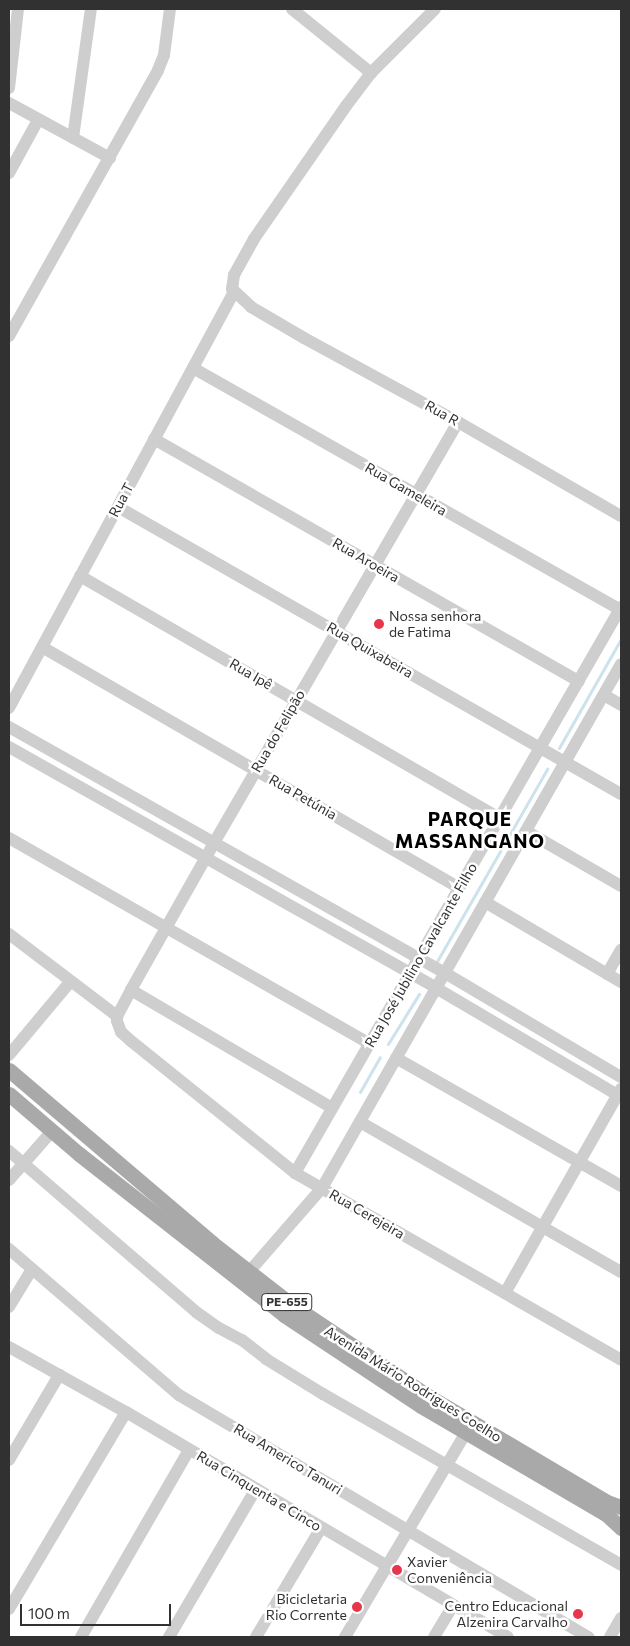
<!DOCTYPE html>
<html>
<head>
<meta charset="utf-8">
<style>
  body { margin:0 }
  #map { position:relative; width:630px; height:1646px; overflow:hidden; background:#fff; font-family:Commissioner,sans-serif }
  div>[style] { position:absolute }
  .stream>* { height:3px; margin:-1.5px; padding:0 1.5px; transform-origin:1.5px; border-radius:1.5px; background:#cce2ed }
  .minor>* { height:12px; margin:-6px; padding:0 6px; transform-origin:6px; border-radius:6px; background:#cecece }
  .major>* { height:15px; margin:-7.5px; padding:0 7.5px; transform-origin:7.5px; border-radius:7.5px; background:#a9a9a9 }
  .dots>* { width:14px; height:14px; translate:-50% -50%; box-sizing:border-box; border:2px solid #fff; border-radius:50% }
  span { translate:-50% -50%; white-space:nowrap; text-align:center; line-height:1.15; -webkit-text-stroke:5px #fff; paint-order:stroke }
  .shield-label span { padding:1px 4px; background:#fff; border:1px solid; border-radius:4px; -webkit-text-stroke-width:0 }
  .shield-label { font-size:12px; color:#313131; font-weight:700 }
  .street-label { font-size:14px; color:#313131 }
  .poi-label { font-size:14px; color:#313131 }
  .left { translate:0 -50%; text-align:left }
  .right { translate:-100% -50%; text-align:right }
  .district-label { font-size:19px; color:#000; font-weight:700; letter-spacing:1px }
  .frame { position:absolute; inset:0; border:10px solid #313131; pointer-events:none }
  .scale { position:absolute; left:20px; top:1604px; width:151px; height:22px; box-sizing:border-box; border:2px solid #313131; border-top:0; padding-left:6px; font-size:15px; line-height:18px; white-space:nowrap; color:#313131; -webkit-text-stroke:4px #fff; paint-order:stroke }
</style>
</head>
<body>
<div id="map">
  <div class="stream">
    <div style="left:559px;top:748px;width:125px;rotate:-60.4deg"></div>
    <div style="left:436px;top:963px;width:224px;rotate:-60.2deg"></div>
    <div style="left:388px;top:1044px;width:59px;rotate:-58.2deg"></div>
    <div style="left:360px;top:1092px;width:40px;rotate:-60.3deg"></div>
  </div>
  <div class="minor">
    <div style="left:292px;top:9px;width:102px;rotate:39deg"></div>
    <div style="left:435px;top:9px;width:91px;rotate:135deg"></div>
    <div style="left:371px;top:73px;width:41px;rotate:127.1deg"></div>
    <div style="left:346px;top:106px;width:162px;rotate:124.7deg"></div>
    <div style="left:254px;top:239px;width:41px;rotate:119.1deg"></div>
    <div style="left:234px;top:275px;width:14px;rotate:98deg"></div>
    <div style="left:232px;top:289px;width:26px;rotate:43deg"></div>
    <div style="left:251px;top:307px;width:61px;rotate:30.3deg"></div>
    <div style="left:304px;top:338px;width:175px;rotate:28.6deg"></div>
    <div style="left:458px;top:422px;width:188px;rotate:30deg"></div>
    <div style="left:9px;top:88px;width:80px;rotate:-83.5deg"></div>
    <div style="left:9px;top:103px;width:115px;rotate:28.6deg"></div>
    <div style="left:73px;top:138px;width:130px;rotate:-82.1deg"></div>
    <div style="left:9px;top:173px;width:60px;rotate:-61.3deg"></div>
    <div style="left:9px;top:336px;width:305px;rotate:-60.7deg"></div>
    <div style="left:158px;top:70px;width:16px;rotate:-68deg"></div>
    <div style="left:164px;top:55px;width:46px;rotate:-82.6deg"></div>
    <div style="left:193px;top:368px;width:491px;rotate:29.5deg"></div>
    <div style="left:458px;top:422px;width:487px;rotate:120.1deg"></div>
    <div style="left:214px;top:843px;width:169px;rotate:119.5deg"></div>
    <div style="left:131px;top:990px;width:30px;rotate:118deg"></div>
    <div style="left:117px;top:1016px;width:5px;rotate:90deg"></div>
    <div style="left:117px;top:1021px;width:12px;rotate:70deg"></div>
    <div style="left:121px;top:1032px;width:13px;rotate:42deg"></div>
    <div style="left:131px;top:1041px;width:211px;rotate:38.8deg"></div>
    <div style="left:295px;top:1173px;width:376px;rotate:29.8deg"></div>
    <div style="left:154px;top:439px;width:489px;rotate:29.7deg"></div>
    <div style="left:118px;top:507px;width:579px;rotate:29.71deg"></div>
    <div style="left:80px;top:576px;width:485px;rotate:30deg"></div>
    <div style="left:42px;top:647px;width:482px;rotate:30deg"></div>
    <div style="left:604px;top:695px;width:20px;rotate:30deg"></div>
    <div style="left:9px;top:708px;width:473px;rotate:-61.6deg"></div>
    <div style="left:9px;top:727px;width:501px;rotate:29.43deg"></div>
    <div style="left:445px;top:973px;width:204px;rotate:30.6deg"></div>
    <div style="left:9px;top:747px;width:490px;rotate:29.4deg"></div>
    <div style="left:436px;top:988px;width:215px;rotate:30.5deg"></div>
    <div style="left:526px;top:831px;width:110px;rotate:30.1deg"></div>
    <div style="left:9px;top:838px;width:416px;rotate:29.7deg"></div>
    <div style="left:485px;top:902px;width:158px;rotate:30.5deg"></div>
    <div style="left:9px;top:934px;width:136px;rotate:37.2deg"></div>
    <div style="left:607px;top:974px;width:28px;rotate:-60deg"></div>
    <div style="left:131px;top:990px;width:233px;rotate:30.4deg"></div>
    <div style="left:9px;top:1055px;width:95px;rotate:-50.1deg"></div>
    <div style="left:396px;top:1058px;width:259px;rotate:29.6deg"></div>
    <div style="left:360px;top:1122px;width:301px;rotate:29.9deg"></div>
    <div style="left:9px;top:1151px;width:247px;rotate:40.7deg"></div>
    <div style="left:196px;top:1312px;width:28px;rotate:35deg"></div>
    <div style="left:219px;top:1328px;width:26px;rotate:28deg"></div>
    <div style="left:242px;top:1340px;width:31px;rotate:38deg"></div>
    <div style="left:266px;top:1359px;width:67px;rotate:31.6deg"></div>
    <div style="left:323px;top:1394px;width:344px;rotate:29.8deg"></div>
    <div style="left:295px;top:1173px;width:653px;rotate:-60.06deg"></div>
    <div style="left:9px;top:1180px;width:65px;rotate:-48.7deg"></div>
    <div style="left:9px;top:1249px;width:224px;rotate:40.7deg"></div>
    <div style="left:179px;top:1395px;width:476px;rotate:30.6deg"></div>
    <div style="left:248px;top:1273px;width:113px;rotate:-49deg"></div>
    <div style="left:322px;top:1188px;width:603px;rotate:-60.29deg"></div>
    <div style="left:505px;top:1293px;width:235px;rotate:-60.4deg"></div>
    <div style="left:9px;top:1307px;width:44px;rotate:-58.8deg"></div>
    <div style="left:9px;top:1347px;width:134px;rotate:29.1deg"></div>
    <div style="left:126px;top:1412px;width:443px;rotate:30.5deg"></div>
    <div style="left:9px;top:1460px;width:99px;rotate:-59.5deg"></div>
    <div style="left:9px;top:1609px;width:229px;rotate:-59.3deg"></div>
    <div style="left:81px;top:1637px;width:216px;rotate:-60deg"></div>
    <div style="left:169px;top:1637px;width:172px;rotate:-59.6deg"></div>
    <div style="left:256px;top:1637px;width:127px;rotate:-59.2deg"></div>
    <div style="left:345px;top:1637px;width:236px;rotate:-59.4deg"></div>
    <div style="left:434px;top:1637px;width:37px;rotate:-59deg"></div>
    <div style="left:610px;top:1637px;width:22px;rotate:-60deg"></div>
  </div>
  <div class="major">
    <div style="left:9px;top:1070px;width:267px;rotate:40.4deg"></div>
    <div style="left:212px;top:1243px;width:101px;rotate:37.8deg"></div>
    <div style="left:292px;top:1305px;width:164px;rotate:33.8deg"></div>
    <div style="left:428px;top:1396px;width:208px;rotate:30.6deg"></div>
    <div style="left:607px;top:1502px;width:15px;rotate:20deg"></div>
    <div style="left:9px;top:1094px;width:92px;rotate:40.6deg"></div>
    <div style="left:79px;top:1154px;width:261px;rotate:38.1deg"></div>
    <div style="left:284px;top:1315px;width:164px;rotate:33.6deg"></div>
    <div style="left:421px;top:1406px;width:214px;rotate:30.3deg"></div>
    <div style="left:606px;top:1514px;width:21px;rotate:43deg"></div>
  </div>
  <div class="dots">
    <div style="left:379px;top:624px;background:#e7354a"></div>
    <div style="left:397px;top:1570px;background:#e7354a"></div>
    <div style="left:357px;top:1607px;background:#e7354a"></div>
    <div style="left:578px;top:1614px;background:#e7354a"></div>
  </div>
  <div class="shield-label">
    <span style="left:287px;top:1302px">PE-655</span>
  </div>
  <div class="street-label">
    <span style="left:442px;top:413px;rotate:29deg">Rua R</span>
    <span style="left:406px;top:489px;rotate:30deg">Rua Gameleira</span>
    <span style="left:121px;top:500px;rotate:-62deg">Rua T</span>
    <span style="left:366px;top:560px;rotate:30deg">Rua Aroeira</span>
    <span style="left:370px;top:650px;rotate:30deg">Rua Quixabeira</span>
    <span style="left:251px;top:674px;rotate:30deg">Rua Ipê</span>
    <span style="left:278px;top:731px;rotate:-60deg">Rua do Felipão</span>
    <span style="left:303px;top:797px;rotate:30deg">Rua Petúnia</span>
    <span style="left:421px;top:955px;rotate:-60deg">Rua José Jubilino Cavalcante Filho</span>
    <span style="left:367px;top:1214px;rotate:30deg">Rua Cerejeira</span>
    <span style="left:413px;top:1384px;rotate:32deg">Avenida Mário Rodrigues Coelho</span>
    <span style="left:288px;top:1459px;rotate:31deg">Rua Americo Tanuri</span>
    <span style="left:259px;top:1491px;rotate:31deg">Rua Cinquenta e Cinco</span>
  </div>
  <div class="poi-label">
    <span class="left" style="left:389px;top:624px">Nossa senhora<br>de Fatima</span>
    <span class="left" style="left:407px;top:1570px">Xavier<br>Conveniência</span>
    <span class="right" style="left:347px;top:1607px">Bicicletaria<br>Rio Corrente</span>
    <span class="right" style="left:568px;top:1614px">Centro Educacional<br>Alzenira Carvalho</span>
  </div>
  <div class="district-label">
    <span style="left:470px;top:830px">PARQUE<br>MASSANGANO</span>
  </div>
  <div class="frame"></div>
  <div class="scale">100 m</div>
</div>
</body>
</html>
